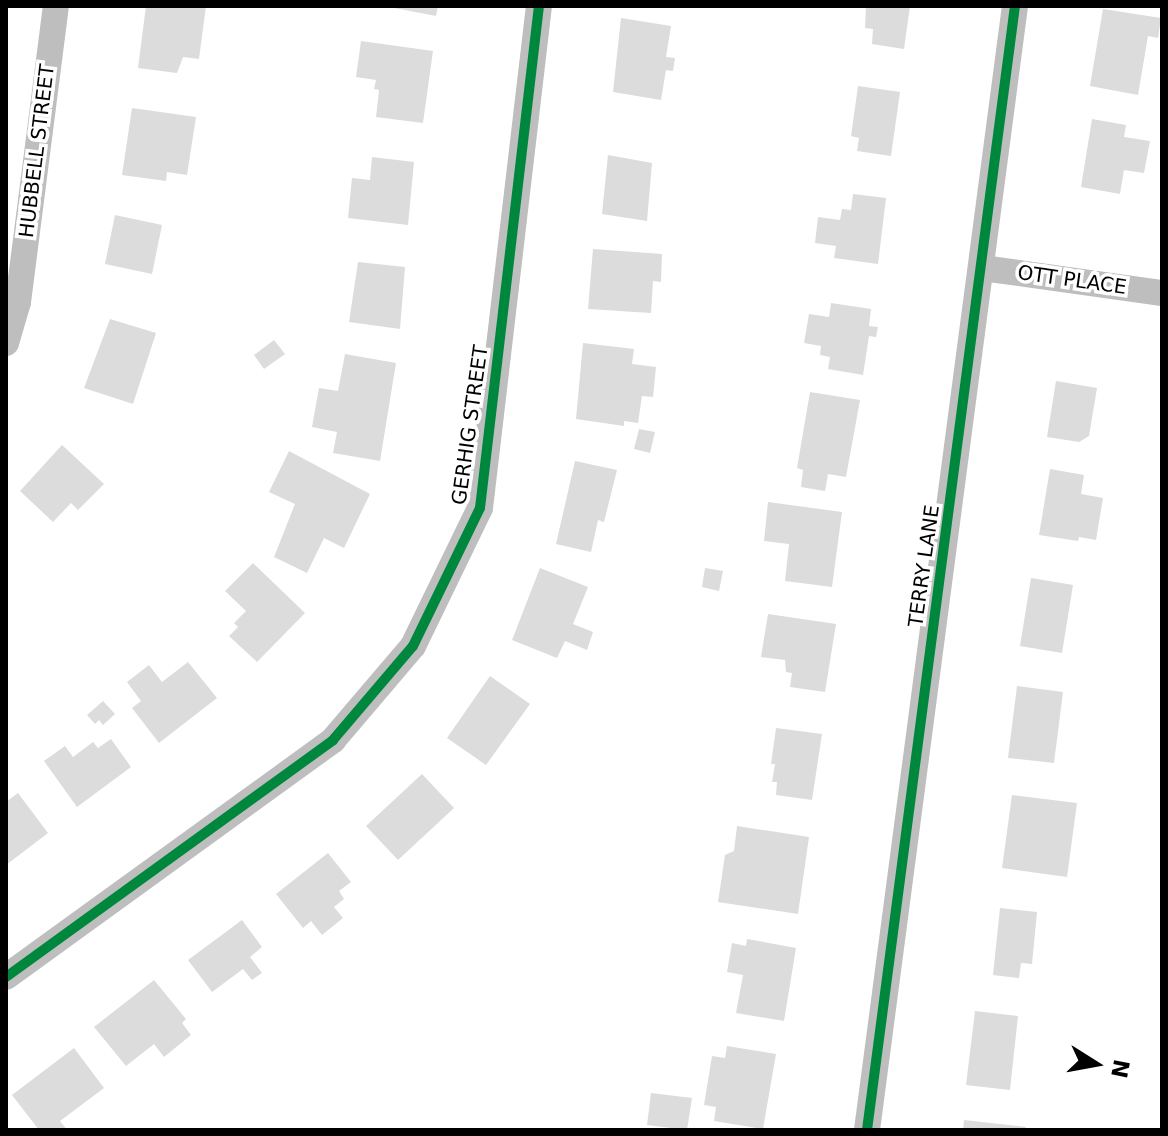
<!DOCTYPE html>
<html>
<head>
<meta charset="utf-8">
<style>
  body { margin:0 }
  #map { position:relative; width:1168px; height:1136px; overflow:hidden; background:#fff; font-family:"DejaVu Sans",sans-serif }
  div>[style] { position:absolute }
  .building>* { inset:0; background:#dcdcdc }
  .minor>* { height:26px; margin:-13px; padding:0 13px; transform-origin:13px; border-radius:13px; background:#bebebe }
  .cycleway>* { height:10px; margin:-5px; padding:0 5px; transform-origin:5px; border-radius:5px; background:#00873e }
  span { translate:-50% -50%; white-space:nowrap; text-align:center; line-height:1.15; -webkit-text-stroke:7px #fff; paint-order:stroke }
  .street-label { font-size:20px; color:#000 }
  .frame { position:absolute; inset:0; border:8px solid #000; pointer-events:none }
  .north { position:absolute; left:1056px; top:1024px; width:80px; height:80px; -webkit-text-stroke:6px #fff; paint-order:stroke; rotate:101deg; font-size:22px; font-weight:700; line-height:32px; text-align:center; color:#000 }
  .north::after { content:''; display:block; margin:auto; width:28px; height:36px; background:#000; clip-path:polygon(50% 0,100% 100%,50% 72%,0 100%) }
</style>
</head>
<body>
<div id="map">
  <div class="building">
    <div style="clip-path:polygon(146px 6px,206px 6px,199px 59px,183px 57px,177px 73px,138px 68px)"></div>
    <div style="clip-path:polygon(384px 6px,438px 6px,436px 16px)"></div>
    <div style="clip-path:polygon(866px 6px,910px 6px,904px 49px,872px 44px,873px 29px,865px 28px)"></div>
    <div style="clip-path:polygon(1103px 9px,1161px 18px,1158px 38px,1148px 36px,1138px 95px,1090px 86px)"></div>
    <div style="clip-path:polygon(621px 18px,671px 26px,666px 57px,675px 58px,673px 71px,666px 70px,661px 100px,613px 92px)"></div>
    <div style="clip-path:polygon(361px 41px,433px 51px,423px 123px,376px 117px,379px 90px,374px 89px,376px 80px,356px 77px)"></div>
    <div style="clip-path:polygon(858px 86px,900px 92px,891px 156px,857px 151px,859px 138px,851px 136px)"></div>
    <div style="clip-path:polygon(132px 108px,196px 117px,187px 175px,167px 172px,166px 181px,122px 175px)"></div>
    <div style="clip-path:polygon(1092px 119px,1126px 125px,1124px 137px,1150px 141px,1144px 173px,1124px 170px,1120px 194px,1081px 187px)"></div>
    <div style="clip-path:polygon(608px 155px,652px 163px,647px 221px,602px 214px)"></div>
    <div style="clip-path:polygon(372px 157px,414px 162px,408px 225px,348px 218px,352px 178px,370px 180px)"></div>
    <div style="clip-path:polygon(853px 194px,886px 198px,878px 264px,834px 258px,836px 246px,815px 243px,818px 217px,840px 220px,842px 209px,851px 210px)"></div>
    <div style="clip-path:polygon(115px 215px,162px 225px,152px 274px,105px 264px)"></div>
    <div style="clip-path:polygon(593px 249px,662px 254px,661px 282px,653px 281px,651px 313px,588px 309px)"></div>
    <div style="clip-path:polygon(358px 262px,405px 267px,400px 329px,349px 322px)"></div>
    <div style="clip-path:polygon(831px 303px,871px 309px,869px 326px,878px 327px,876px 337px,869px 336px,863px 375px,828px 369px,830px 357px,820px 355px,821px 346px,804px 343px,809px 314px,829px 317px)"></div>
    <div style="clip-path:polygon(110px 319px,156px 333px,133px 404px,84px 388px)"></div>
    <div style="clip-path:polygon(274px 340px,285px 354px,264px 369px,254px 355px)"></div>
    <div style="clip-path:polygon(583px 343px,634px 349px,632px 364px,656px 367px,653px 397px,642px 396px,638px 423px,624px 421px,624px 426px,576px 419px)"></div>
    <div style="clip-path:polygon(345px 354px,396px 363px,380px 461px,333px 453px,337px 432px,312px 427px,319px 388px,338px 391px)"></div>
    <div style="clip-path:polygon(1056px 381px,1097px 388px,1089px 436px,1079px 442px,1047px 437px)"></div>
    <div style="clip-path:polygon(810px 392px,860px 400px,846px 477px,828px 474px,825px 491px,801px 487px,803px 470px,797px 468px)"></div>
    <div style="clip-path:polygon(639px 429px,655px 432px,650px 453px,634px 449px)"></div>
    <div style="clip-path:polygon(62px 445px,104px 484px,78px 510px,71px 503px,53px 522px,20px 491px)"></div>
    <div style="clip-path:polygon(289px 451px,370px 494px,344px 548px,324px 538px,307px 573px,274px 557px,295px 504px,269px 492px)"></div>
    <div style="clip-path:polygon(575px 461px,617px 470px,604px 522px,598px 520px,591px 552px,556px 544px)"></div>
    <div style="clip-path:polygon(1050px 469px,1084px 475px,1081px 494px,1103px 498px,1096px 540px,1079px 537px,1078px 541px,1039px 535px)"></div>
    <div style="clip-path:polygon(768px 502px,842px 512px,832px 587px,785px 581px,789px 544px,764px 541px)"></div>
    <div style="clip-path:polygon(253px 563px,305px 613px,257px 662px,229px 636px,238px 627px,234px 623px,246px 611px,225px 591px)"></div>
    <div style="clip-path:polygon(540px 568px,588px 587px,573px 624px,593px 632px,587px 650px,565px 641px,557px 658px,512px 640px)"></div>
    <div style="clip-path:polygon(705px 568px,723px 571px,719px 591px,702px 587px)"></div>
    <div style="clip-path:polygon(1031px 578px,1073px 585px,1062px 653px,1020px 646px)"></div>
    <div style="clip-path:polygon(768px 614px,836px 624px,825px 692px,790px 687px,792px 673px,786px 672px,785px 660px,761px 657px)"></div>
    <div style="clip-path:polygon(188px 662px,217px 698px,159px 743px,132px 708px,141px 701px,127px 682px,149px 665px,162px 682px)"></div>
    <div style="clip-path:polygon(490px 676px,530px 704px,486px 765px,447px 738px)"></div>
    <div style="clip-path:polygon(1017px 686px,1063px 692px,1054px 763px,1008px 758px)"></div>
    <div style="clip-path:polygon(103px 701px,115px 714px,103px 725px,99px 720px,95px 724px,87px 715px)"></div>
    <div style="clip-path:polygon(776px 728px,822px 734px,812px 800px,776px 795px,777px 782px,772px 782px,775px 764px,771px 764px)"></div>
    <div style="clip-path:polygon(111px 739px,131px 767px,77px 807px,44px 761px,65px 746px,73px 757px,93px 742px,98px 748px)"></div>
    <div style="clip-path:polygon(422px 774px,454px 808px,398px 860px,366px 826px)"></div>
    <div style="clip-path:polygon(18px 793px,48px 833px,6px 865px,6px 802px)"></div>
    <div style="clip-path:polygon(1012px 795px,1077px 803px,1067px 877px,1002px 868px)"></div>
    <div style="clip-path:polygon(737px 826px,809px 837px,798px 914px,718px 902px,725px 855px,734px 851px)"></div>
    <div style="clip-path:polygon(328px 853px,351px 882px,339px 891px,344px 899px,334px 907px,343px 918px,322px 935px,311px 921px,303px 928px,276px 894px)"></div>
    <div style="clip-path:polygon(1000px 908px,1037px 912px,1032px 964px,1021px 963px,1019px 978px,993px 975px)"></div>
    <div style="clip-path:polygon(242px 920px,262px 947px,250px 957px,262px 973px,252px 980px,243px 969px,212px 992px,188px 960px)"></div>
    <div style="clip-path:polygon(747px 939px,796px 948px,784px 1021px,736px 1013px,743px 975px,727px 972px,732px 943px,746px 946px)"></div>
    <div style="clip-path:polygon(154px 980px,186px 1019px,182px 1023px,191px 1035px,164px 1057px,154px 1044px,126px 1066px,94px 1027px)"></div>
    <div style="clip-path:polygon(975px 1011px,1018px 1016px,1010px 1090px,966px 1085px)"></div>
    <div style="clip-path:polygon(727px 1046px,776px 1054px,763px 1129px,714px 1121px,716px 1107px,704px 1105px,712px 1056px,725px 1058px)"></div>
    <div style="clip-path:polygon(74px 1048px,104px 1088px,60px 1121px,67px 1130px,39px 1130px,12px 1095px)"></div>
    <div style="clip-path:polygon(651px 1093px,692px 1098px,687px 1130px,647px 1125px)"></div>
    <div style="clip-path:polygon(964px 1120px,1026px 1127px,1025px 1130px,963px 1130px)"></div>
  </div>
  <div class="minor">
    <div style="left:982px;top:268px;width:182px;rotate:7.9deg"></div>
    <div style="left:6px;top:343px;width:43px;rotate:-73.7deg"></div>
    <div style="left:18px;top:302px;width:298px;rotate:-82.7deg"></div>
    <div style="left:6px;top:977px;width:404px;rotate:-35.9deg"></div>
    <div style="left:333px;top:740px;width:123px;rotate:-49.6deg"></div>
    <div style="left:413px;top:646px;width:153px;rotate:-64.1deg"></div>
    <div style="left:480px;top:508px;width:505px;rotate:-83.3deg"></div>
    <div style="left:867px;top:1130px;width:1134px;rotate:-82.5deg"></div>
  </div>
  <div class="cycleway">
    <div style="left:6px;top:977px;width:404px;rotate:-35.9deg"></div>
    <div style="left:333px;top:740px;width:123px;rotate:-49.6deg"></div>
    <div style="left:413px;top:646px;width:153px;rotate:-64.1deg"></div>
    <div style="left:480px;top:508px;width:505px;rotate:-83.3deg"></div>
    <div style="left:867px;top:1130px;width:1134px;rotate:-82.5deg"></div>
  </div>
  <div class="street-label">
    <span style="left:37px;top:151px;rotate:-83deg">HUBBELL STREET</span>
    <span style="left:1072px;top:280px;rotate:8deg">OTT PLACE</span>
    <span style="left:470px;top:425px;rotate:-82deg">GERHIG STREET</span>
    <span style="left:924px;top:566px;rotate:-82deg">TERRY LANE</span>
  </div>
  <div class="frame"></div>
  <div class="north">N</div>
</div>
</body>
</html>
